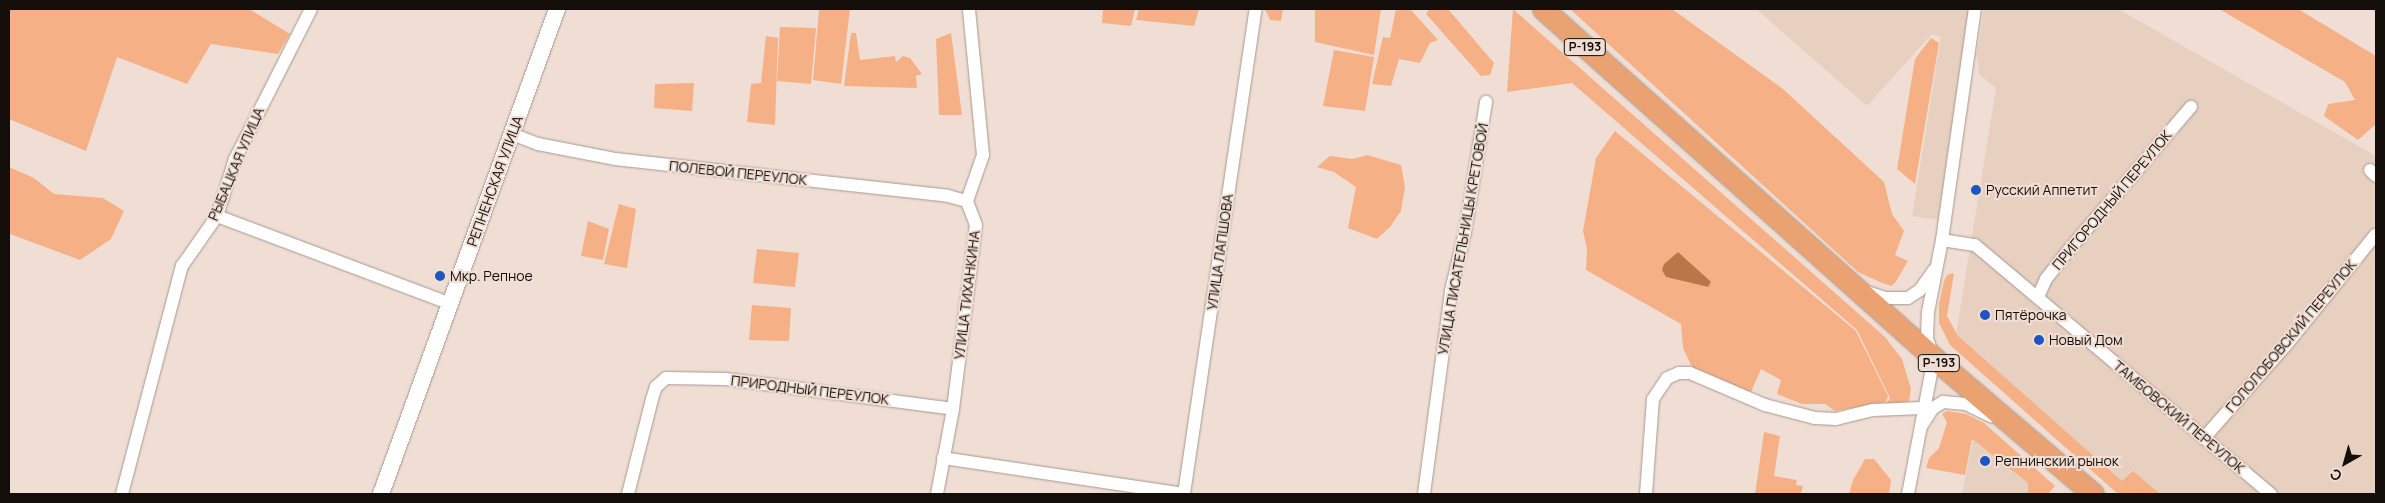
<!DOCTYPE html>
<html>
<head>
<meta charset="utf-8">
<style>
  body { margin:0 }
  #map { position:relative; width:2385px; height:503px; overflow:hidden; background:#f0ded4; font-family:Manrope,sans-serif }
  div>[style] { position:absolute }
  .built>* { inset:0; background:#e8d0c1 }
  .green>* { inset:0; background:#f6b086 }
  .water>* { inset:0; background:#ba7549 }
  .roads { filter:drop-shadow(0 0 1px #a8988e) drop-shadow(0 0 1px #a8988e) }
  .minor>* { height:12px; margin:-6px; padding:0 6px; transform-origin:6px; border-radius:6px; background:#fff }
  .tertiary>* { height:16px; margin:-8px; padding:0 8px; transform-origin:8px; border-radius:8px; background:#fff }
  .trunk>* { height:21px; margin:-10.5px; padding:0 10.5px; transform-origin:10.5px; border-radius:10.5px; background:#eaa272 }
  .dots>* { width:14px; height:14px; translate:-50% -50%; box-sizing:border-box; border:2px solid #f0ded4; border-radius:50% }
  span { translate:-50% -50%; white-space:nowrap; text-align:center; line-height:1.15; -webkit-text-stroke:4px #f0ded4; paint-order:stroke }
  .shield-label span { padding:1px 4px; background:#f0ded4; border:1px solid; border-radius:4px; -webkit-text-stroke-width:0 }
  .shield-label { font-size:12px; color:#130e0a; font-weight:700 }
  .street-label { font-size:14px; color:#130e0a }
  .poi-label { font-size:14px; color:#130e0a }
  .left { translate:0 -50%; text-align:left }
  .frame { position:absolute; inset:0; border:10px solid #130e0a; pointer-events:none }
  .north { position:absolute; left:2320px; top:438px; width:50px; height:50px; -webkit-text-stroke:4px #f0ded4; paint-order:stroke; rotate:218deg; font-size:14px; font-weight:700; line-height:20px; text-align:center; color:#130e0a }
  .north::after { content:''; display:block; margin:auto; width:18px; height:22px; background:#130e0a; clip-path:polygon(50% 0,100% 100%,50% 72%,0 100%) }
</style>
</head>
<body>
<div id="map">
  <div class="built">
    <div style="clip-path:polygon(1756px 9px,1969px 9px,1938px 220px,1912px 216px,1941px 37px,1932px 34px,1867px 106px)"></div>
    <div style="clip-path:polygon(1984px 9px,2118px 9px,2376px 156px,2376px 494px,2124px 494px,1956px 335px,1996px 88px,1979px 74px,1977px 55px)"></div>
    <div style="clip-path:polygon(1973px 440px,2028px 483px,2028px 494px,1962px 494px)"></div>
  </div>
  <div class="green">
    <div style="clip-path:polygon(9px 9px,249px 9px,290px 34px,278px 54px,211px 44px,187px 84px,117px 57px,86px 151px,9px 119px)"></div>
    <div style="clip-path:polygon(850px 9px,841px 84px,813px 80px,819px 10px)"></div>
    <div style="clip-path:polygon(1103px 9px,1135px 9px,1131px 26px,1102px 23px)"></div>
    <div style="clip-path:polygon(1139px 9px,1199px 9px,1194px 26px,1136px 20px)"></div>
    <div style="clip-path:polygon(1265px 9px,1283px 9px,1281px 21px,1270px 20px)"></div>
    <div style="clip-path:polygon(1315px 9px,1381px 9px,1374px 55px,1315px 42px)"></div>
    <div style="clip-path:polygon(1396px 9px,1411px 10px,1438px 40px,1430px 43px,1420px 63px,1399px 59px,1391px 86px,1372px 84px,1383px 37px,1390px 38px)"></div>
    <div style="clip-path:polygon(1429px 9px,1448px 9px,1494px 63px,1490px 75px,1481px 76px,1426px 14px)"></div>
    <div style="clip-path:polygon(1513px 9px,1885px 337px,1902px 359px,1911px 389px,1909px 401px,1886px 405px,1890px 398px,1857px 330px,1572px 83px,1507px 92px)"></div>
    <div style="clip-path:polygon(1570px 9px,1672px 9px,1783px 89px,1884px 182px,1892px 214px,1904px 231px,1895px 255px,1908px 261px,1895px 283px,1891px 286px,1882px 283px,1858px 272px)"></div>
    <div style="clip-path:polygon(2219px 9px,2298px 9px,2376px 56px,2376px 124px,2358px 140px,2324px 116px,2328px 104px,2355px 100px,2345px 82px)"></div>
    <div style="clip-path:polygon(780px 27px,816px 28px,811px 84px,777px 81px)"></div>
    <div style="clip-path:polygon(851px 33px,856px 33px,860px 60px,895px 56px,896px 62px,903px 56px,910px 58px,922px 74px,916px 76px,917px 88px,844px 86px)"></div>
    <div style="clip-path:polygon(951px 33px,962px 115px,939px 115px,936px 39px)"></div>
    <div style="clip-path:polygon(766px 36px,778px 38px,775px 125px,747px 122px,751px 84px,761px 83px)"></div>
    <div style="clip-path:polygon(1931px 38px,1939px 43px,1915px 184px,1897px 169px,1915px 59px)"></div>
    <div style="clip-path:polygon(1334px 50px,1374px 57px,1365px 111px,1323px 106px)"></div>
    <div style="clip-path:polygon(694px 83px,692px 111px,654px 108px,655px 84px)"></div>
    <div style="clip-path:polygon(evenodd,1615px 131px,1856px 331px,1888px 396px,1886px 402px,1835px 411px,1825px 404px,1802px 404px,1777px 394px,1781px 380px,1761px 369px,1751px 392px,1692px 367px,1683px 348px,1681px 324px,1586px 270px,1587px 249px,1583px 231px,1596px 158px,1615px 131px,1678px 252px,1708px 279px,1711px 282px,1708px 287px,1666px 277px,1664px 264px,1678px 252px)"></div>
    <div style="clip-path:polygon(1367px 155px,1401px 165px,1405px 187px,1401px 211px,1390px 227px,1377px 239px,1348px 228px,1356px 187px,1334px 172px,1317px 167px,1330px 156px,1353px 159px)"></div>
    <div style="clip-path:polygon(9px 167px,34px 178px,54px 194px,103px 198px,124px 211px,111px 239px,80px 260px,10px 234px,9px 237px)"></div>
    <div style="clip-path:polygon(619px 204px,636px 209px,627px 268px,604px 264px)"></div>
    <div style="clip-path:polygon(588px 221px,609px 229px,603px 260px,581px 256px)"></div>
    <div style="clip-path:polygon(757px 249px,799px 253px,795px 287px,753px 283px)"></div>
    <div style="clip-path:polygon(1954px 273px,1947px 316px,1958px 336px,2122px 481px,2133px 471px,2160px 494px,2118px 494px,1950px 345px,1939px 323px,1939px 304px,1944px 281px,1947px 275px)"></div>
    <div style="clip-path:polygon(752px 305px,791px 308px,789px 341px,749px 340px)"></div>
    <div style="clip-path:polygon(1947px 411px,1966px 414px,1984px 423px,2055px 486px,2048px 494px,2028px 494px,2028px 483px,1972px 439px,1965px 475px,1926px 468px,1929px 458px,1939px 448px,1947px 422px,1942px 414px)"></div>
    <div style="clip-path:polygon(1764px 432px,1780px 436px,1774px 476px,1797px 480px,1796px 485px,1803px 486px,1801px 494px,1755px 494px)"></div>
    <div style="clip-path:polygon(1865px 459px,1874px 459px,1891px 480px,1889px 494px,1849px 494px,1853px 480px)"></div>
  </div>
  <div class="water">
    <div style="clip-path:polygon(1678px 252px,1708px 279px,1711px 282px,1708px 287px,1666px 277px,1662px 270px,1664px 264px)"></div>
  </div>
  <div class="roads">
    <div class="minor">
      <div style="left:512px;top:134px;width:28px;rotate:21deg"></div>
      <div style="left:538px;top:144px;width:78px;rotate:11deg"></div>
      <div style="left:615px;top:159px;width:335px;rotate:6.3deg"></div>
      <div style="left:948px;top:196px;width:20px;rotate:15deg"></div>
      <div style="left:2370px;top:170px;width:8px;rotate:45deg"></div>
      <div style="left:217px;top:216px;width:248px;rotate:20.6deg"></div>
      <div style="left:1942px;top:240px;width:33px;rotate:9deg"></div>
      <div style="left:1975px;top:245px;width:387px;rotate:40.1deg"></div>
      <div style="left:1867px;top:292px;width:19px;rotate:18deg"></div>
      <div style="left:1885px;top:298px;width:23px"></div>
      <div style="left:1908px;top:298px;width:14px;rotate:-34deg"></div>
      <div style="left:1920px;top:290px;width:24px;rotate:-55deg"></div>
      <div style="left:2038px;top:297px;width:20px;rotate:-66deg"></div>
      <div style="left:2046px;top:279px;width:34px;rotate:-52deg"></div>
      <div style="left:2067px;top:252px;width:191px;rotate:-49.5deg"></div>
      <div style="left:1922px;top:425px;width:20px;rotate:-57deg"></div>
      <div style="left:1933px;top:408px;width:12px;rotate:-31deg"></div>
      <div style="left:1943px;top:402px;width:23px;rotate:5deg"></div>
      <div style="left:1966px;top:404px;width:28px;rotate:26deg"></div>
      <div style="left:2204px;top:438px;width:125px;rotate:-48.6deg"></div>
      <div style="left:2287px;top:344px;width:141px;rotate:-51deg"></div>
      <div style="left:943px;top:458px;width:243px;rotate:8.5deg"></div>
      <div style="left:122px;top:494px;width:236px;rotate:-75.3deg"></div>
      <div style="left:182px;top:266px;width:61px;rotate:-55deg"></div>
      <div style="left:217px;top:216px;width:60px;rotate:-72.5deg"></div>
      <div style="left:235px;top:159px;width:168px;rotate:-63.1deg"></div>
      <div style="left:628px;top:494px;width:98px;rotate:-75.8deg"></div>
      <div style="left:652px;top:399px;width:13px;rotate:-72deg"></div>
      <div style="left:656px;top:387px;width:13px;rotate:-42deg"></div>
      <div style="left:666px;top:378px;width:60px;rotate:1deg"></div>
      <div style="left:726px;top:379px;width:229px;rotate:7.5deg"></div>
      <div style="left:937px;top:494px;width:86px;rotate:-79.3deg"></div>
      <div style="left:953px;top:409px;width:185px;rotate:-82.9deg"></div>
      <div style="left:976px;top:225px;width:26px;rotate:-111deg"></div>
      <div style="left:967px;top:201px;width:49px;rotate:-70.8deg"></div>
      <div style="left:983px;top:155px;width:147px;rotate:-95.5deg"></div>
      <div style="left:1184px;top:494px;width:490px;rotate:-81.6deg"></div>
      <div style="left:1424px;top:494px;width:205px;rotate:-82.4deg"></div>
      <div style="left:1451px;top:291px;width:61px;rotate:-76.7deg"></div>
      <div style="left:1465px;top:232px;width:132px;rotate:-80.8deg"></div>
      <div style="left:1646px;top:494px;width:95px;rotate:-85.8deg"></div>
      <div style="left:1653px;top:399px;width:25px;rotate:-56deg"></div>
      <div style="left:1667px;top:378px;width:13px;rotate:-23deg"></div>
      <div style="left:1679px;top:373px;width:11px"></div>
      <div style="left:1690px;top:373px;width:82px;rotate:23.1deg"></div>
      <div style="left:1765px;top:405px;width:52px;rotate:14.6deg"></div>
      <div style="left:1815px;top:418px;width:21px;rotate:3deg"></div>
      <div style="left:1836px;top:419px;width:38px;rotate:-14deg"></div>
      <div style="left:1873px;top:410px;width:50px;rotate:-2.3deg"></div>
      <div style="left:1908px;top:494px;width:138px;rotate:-79.2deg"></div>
      <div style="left:1934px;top:358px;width:20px;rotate:-110deg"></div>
      <div style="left:1927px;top:339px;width:27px;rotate:-88deg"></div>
      <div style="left:1928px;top:312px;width:73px;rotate:-79deg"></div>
      <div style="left:1942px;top:240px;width:233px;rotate:-81.9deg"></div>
    </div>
    <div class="tertiary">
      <div style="left:381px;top:494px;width:516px;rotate:-70.05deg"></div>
    </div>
    <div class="trunk">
      <div style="left:1543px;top:9px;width:524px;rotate:41.75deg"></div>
      <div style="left:1934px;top:358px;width:209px;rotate:40.5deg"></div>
    </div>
  </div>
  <div class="dots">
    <div style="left:1976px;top:190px;background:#1e55c2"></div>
    <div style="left:440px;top:276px;background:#1e55c2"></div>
    <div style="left:1985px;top:315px;background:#1e55c2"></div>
    <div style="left:2039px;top:340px;background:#1e55c2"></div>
    <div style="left:1985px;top:461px;background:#1e55c2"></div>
  </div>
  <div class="shield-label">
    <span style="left:1585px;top:47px">Р-193</span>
    <span style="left:1939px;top:363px">Р-193</span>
  </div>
  <div class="street-label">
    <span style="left:236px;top:164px;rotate:-67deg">РЫБАЦКАЯ УЛИЦА</span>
    <span style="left:738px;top:173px;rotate:6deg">ПОЛЕВОЙ ПЕРЕУЛОК</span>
    <span style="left:495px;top:181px;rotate:-70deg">РЕПНЕНСКАЯ УЛИЦА</span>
    <span style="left:2112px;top:200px;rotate:-50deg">ПРИГОРОДНЫЙ ПЕРЕУЛОК</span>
    <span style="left:1463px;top:239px;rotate:-80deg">УЛИЦА ПИСАТЕЛЬНИЦЫ КРЕТОВОЙ</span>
    <span style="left:1220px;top:252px;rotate:-82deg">УЛИЦА ЛАПШОВА</span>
    <span style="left:967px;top:295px;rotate:-83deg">УЛИЦА ТИХАНКИНА</span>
    <span style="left:2291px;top:336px;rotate:-50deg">ГОЛОЛОБОВСКИЙ ПЕРЕУЛОК</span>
    <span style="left:810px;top:390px;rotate:7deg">ПРИРОДНЫЙ ПЕРЕУЛОК</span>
    <span style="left:2179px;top:417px;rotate:40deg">ТАМБОВСКИЙ ПЕРЕУЛОК</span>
  </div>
  <div class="poi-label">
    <span class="left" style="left:1986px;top:190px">Русский Аппетит</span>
    <span class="left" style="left:450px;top:276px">Мкр. Репное</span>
    <span class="left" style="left:1995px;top:315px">Пятёрочка</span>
    <span class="left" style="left:2049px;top:340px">Новый Дом</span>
    <span class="left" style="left:1995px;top:461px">Репнинский рынок</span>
  </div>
  <div class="frame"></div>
  <div class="north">С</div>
</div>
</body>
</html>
